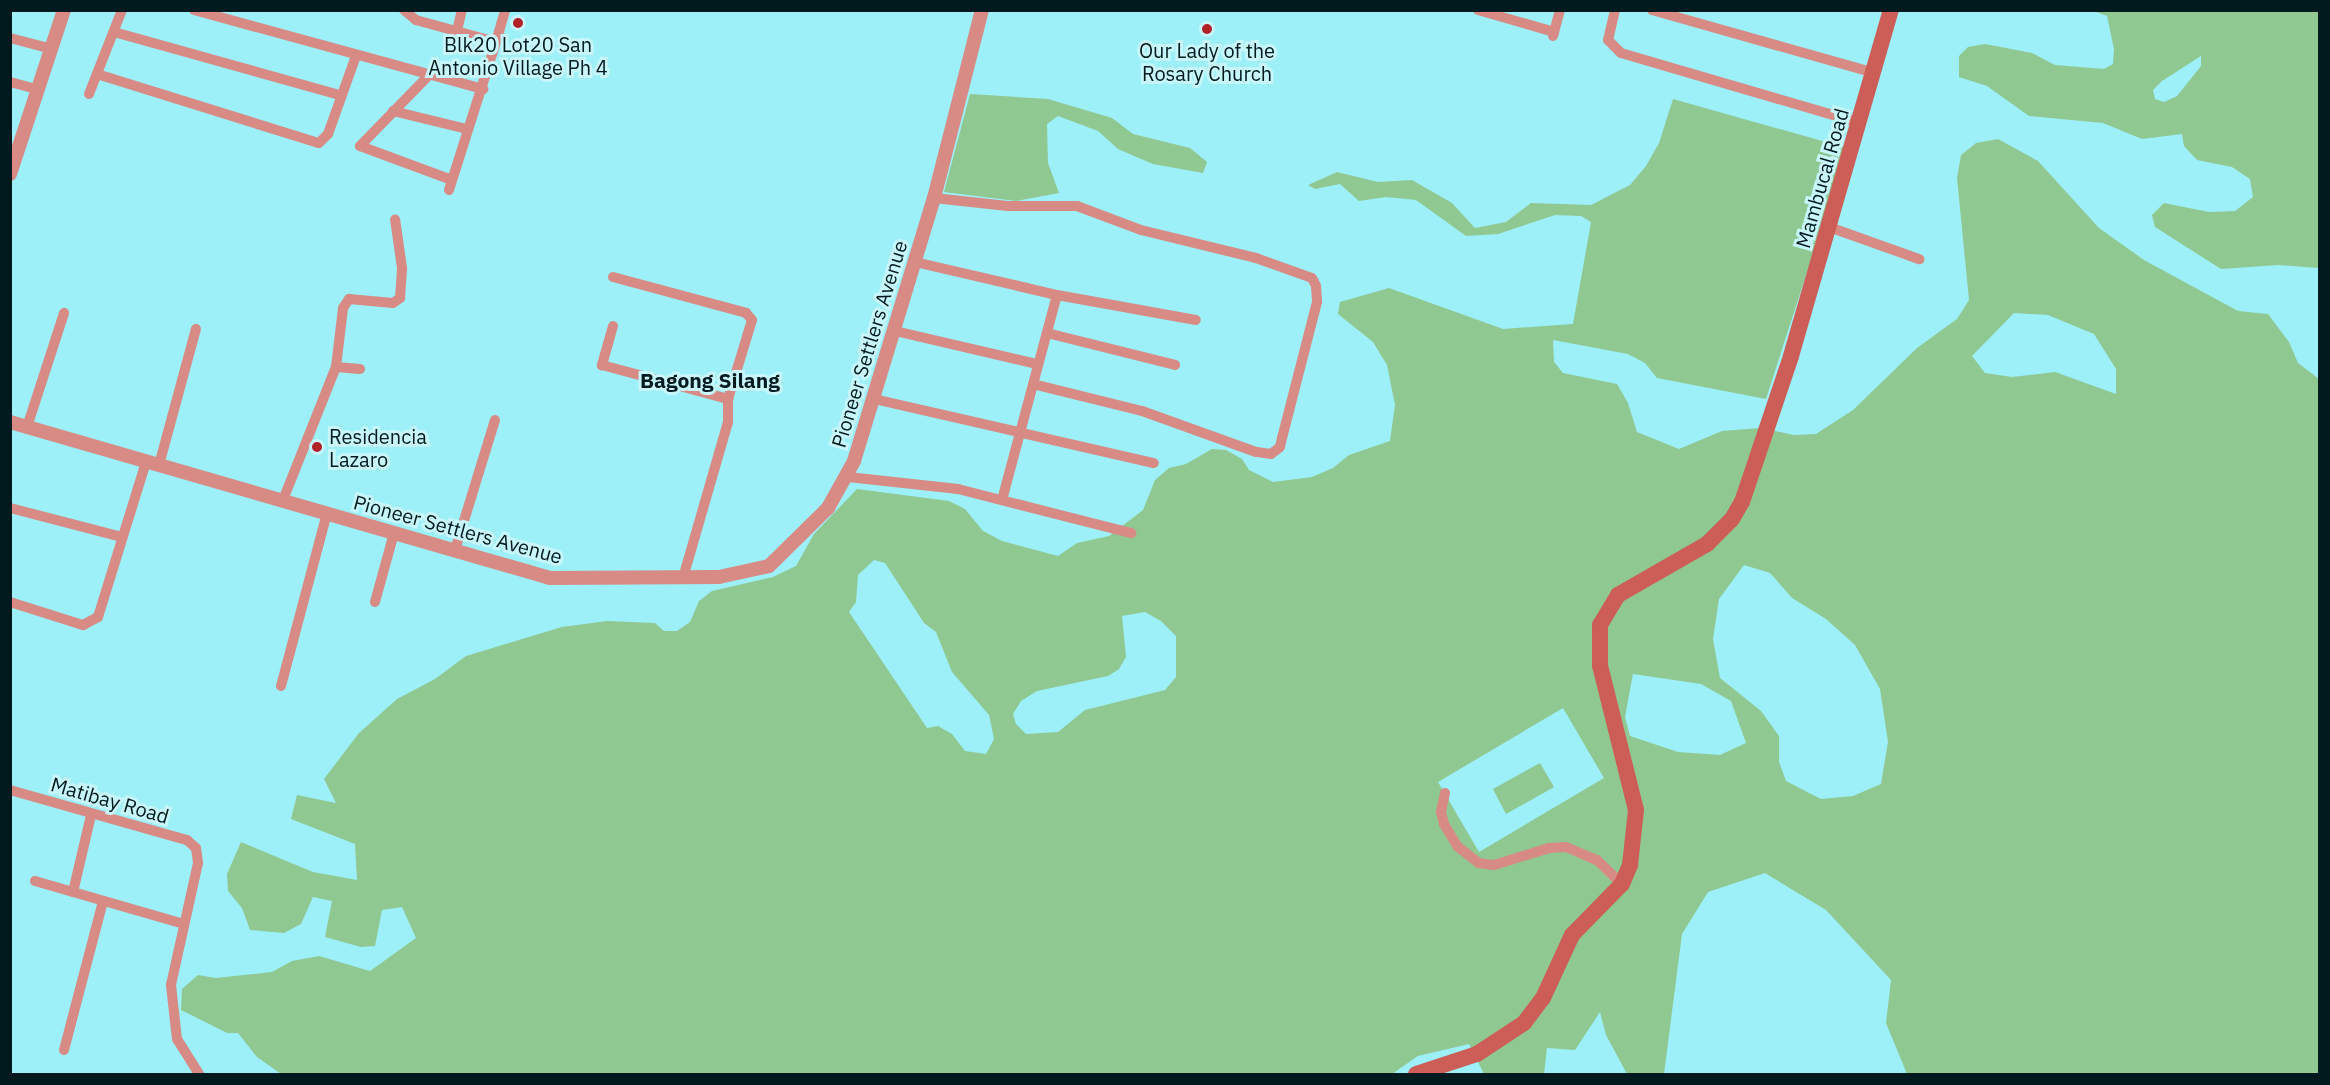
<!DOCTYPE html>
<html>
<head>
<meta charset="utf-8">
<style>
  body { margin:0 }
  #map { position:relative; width:2330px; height:1085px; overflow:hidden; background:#9deff8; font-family:"IBM Plex Sans",sans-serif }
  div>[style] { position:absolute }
  .green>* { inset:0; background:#90c892 }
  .minor>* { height:10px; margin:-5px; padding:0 5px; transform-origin:5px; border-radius:5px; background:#d78b84 }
  .tertiary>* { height:14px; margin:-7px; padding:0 7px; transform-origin:7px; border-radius:7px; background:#d78b84 }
  .secondary>* { height:16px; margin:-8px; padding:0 8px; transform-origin:8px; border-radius:8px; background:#cc5e57 }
  .dots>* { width:16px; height:16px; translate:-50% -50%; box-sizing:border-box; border:3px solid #c7f6fb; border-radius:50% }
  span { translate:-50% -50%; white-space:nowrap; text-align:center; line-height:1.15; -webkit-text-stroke:6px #c7f6fb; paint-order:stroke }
  .poi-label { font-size:20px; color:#011a1d }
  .left { translate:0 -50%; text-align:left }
  .street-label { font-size:20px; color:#011a1d }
  .neighbourhood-label { font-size:21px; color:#011a1d; font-weight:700 }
  .frame { position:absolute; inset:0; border:12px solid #011a1d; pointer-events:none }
</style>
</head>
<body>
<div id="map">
  <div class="green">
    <div style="clip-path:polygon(evenodd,2093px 11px,2319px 11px,2319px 273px,2318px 268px,2278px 265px,2221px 269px,2155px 227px,2152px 215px,2164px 203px,2209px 212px,2235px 211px,2253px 197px,2250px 179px,2232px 167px,2197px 160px,2184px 146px,2182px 134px,2142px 139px,2103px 123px,2029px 116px,1987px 86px,1959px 77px,1959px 56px,1968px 47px,1985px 44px,2032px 53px,2055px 65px,2104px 69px,2113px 64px,2114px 49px,2107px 16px,2093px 11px,2201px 56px,2201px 66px,2177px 96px,2164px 102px,2155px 99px,2153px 90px,2162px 81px,2201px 56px)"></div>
    <div style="clip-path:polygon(970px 94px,1048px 99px,1112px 118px,1133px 134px,1190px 148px,1207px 162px,1203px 173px,1153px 164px,1118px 149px,1098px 131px,1058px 116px,1047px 124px,1048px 163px,1059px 193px,1016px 201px,944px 192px)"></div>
    <div style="clip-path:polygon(evenodd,1673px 99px,1847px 148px,1766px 399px,1657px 378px,1645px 363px,1628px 354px,1553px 340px,1554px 362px,1563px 373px,1617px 384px,1628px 403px,1637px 432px,1679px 449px,1722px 431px,1761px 428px,1794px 435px,1816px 434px,1853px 410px,1917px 348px,1957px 319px,1969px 300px,1957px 178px,1961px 155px,1976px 143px,1998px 139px,2038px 161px,2099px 228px,2144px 260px,2238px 311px,2268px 314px,2289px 342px,2298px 363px,2319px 379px,2319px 1074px,1907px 1074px,1886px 1023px,1891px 980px,1826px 910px,1765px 873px,1708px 892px,1682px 934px,1664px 1074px,1627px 1074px,1606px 1035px,1600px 1012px,1575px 1050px,1547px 1048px,1544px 1074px,1484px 1074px,1469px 1044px,1418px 1056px,1392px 1074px,281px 1074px,257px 1057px,238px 1033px,227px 1033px,181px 1010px,182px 989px,198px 975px,216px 978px,272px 972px,292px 961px,319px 956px,370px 971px,416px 938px,402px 907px,382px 910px,375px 946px,361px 947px,325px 937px,332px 901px,313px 897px,301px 924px,284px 933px,250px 930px,242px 908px,228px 891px,227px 874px,241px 842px,313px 872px,357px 880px,355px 844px,291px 819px,297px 795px,336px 803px,324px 779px,359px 733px,397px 699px,435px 679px,466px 656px,562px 627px,607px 621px,655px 623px,664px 631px,677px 631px,690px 622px,699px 601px,712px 591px,773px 577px,796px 566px,814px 534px,857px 489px,949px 501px,965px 509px,983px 531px,1002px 541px,1058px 556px,1077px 543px,1109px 536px,1143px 510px,1155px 480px,1169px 468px,1186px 464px,1212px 449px,1226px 450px,1242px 459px,1249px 470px,1273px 482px,1312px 477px,1333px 468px,1349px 455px,1390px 441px,1395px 405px,1387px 365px,1373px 342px,1338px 314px,1340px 302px,1389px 288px,1503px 329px,1573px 324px,1591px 222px,1581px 216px,1555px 215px,1498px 234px,1466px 236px,1416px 200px,1386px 197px,1359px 201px,1340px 184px,1315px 189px,1308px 185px,1337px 172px,1378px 182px,1412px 180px,1452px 203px,1475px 228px,1506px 222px,1531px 203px,1591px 205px,1630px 185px,1646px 166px,1659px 143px,1673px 99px,2014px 313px,2048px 315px,2094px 334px,2116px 369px,2116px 394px,2055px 372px,2012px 377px,1985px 373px,1972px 356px,2014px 313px,1673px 99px,874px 560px,885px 563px,924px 623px,936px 632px,952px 672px,989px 715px,994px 739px,986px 754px,965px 751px,952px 734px,938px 726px,927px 728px,849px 612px,856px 602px,858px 575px,874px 560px,1673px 99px,1744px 565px,1770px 573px,1792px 598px,1826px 619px,1855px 645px,1880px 689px,1888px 742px,1881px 784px,1853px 796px,1821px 799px,1786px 781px,1779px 762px,1779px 736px,1761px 711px,1720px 678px,1713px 639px,1719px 599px,1744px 565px,1673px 99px,1145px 612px,1161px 621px,1176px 636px,1176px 677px,1165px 690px,1085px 710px,1058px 732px,1026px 734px,1016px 724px,1013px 714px,1021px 701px,1037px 691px,1108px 676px,1119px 669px,1126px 657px,1122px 616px,1145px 612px,1673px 99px,1633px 674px,1701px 684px,1731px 701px,1746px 743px,1720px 755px,1678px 752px,1630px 736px,1625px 717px,1633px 674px,1673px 99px,1563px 708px,1604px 778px,1479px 852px,1438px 782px,1563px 708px)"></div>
    <div style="clip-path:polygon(1540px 763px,1554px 787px,1506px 814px,1493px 789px)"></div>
  </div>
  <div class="minor">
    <div style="left:194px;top:10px;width:300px;rotate:15.3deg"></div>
    <div style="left:404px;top:10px;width:16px;rotate:40deg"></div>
    <div style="left:416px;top:20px;width:83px;rotate:15.4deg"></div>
    <div style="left:496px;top:42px;width:33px;rotate:-74deg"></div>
    <div style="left:1478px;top:10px;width:79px;rotate:16.1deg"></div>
    <div style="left:1615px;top:10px;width:31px;rotate:103deg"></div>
    <div style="left:1608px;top:40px;width:18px;rotate:45deg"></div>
    <div style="left:1621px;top:53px;width:249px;rotate:16.3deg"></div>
    <div style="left:1652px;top:10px;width:231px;rotate:15.8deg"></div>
    <div style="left:457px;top:31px;width:22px;rotate:-77deg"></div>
    <div style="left:114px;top:32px;width:235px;rotate:15.6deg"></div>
    <div style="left:1553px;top:36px;width:27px;rotate:-75deg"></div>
    <div style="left:10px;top:38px;width:43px;rotate:14.7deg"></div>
    <div style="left:431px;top:73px;width:102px;rotate:134.2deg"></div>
    <div style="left:360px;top:146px;width:98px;rotate:20.3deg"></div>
    <div style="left:97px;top:74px;width:232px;rotate:17.3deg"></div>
    <div style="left:319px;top:143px;width:13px;rotate:-45deg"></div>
    <div style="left:328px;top:134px;width:83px;rotate:-70.3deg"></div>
    <div style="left:10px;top:82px;width:30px;rotate:15deg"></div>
    <div style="left:89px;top:94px;width:90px;rotate:-68.6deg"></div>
    <div style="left:393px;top:111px;width:76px;rotate:13.7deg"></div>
    <div style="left:449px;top:190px;width:155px;rotate:-72.4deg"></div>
    <div style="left:934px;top:198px;width:74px;rotate:6.2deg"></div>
    <div style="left:1008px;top:206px;width:69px"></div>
    <div style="left:1077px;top:206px;width:68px;rotate:20.6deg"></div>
    <div style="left:1141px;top:230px;width:118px;rotate:13.7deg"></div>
    <div style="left:1256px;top:258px;width:59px;rotate:19.7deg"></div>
    <div style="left:1312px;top:278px;width:9px;rotate:63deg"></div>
    <div style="left:1316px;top:286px;width:16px;rotate:86deg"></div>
    <div style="left:1317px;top:302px;width:140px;rotate:104.4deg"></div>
    <div style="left:1282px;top:438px;width:9px;rotate:103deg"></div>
    <div style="left:1280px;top:447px;width:11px;rotate:142deg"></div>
    <div style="left:1271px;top:454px;width:15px;rotate:-172deg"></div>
    <div style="left:1256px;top:452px;width:121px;rotate:-160.2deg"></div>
    <div style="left:1142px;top:411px;width:112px;rotate:-166.1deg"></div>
    <div style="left:1829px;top:227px;width:96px;rotate:19.6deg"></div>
    <div style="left:915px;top:262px;width:146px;rotate:13.1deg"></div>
    <div style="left:1057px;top:295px;width:141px;rotate:10.2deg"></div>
    <div style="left:613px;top:277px;width:138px;rotate:15.1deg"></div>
    <div style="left:746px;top:313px;width:9px;rotate:49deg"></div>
    <div style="left:752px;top:320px;width:83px;rotate:106.9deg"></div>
    <div style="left:728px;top:399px;width:23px;rotate:90deg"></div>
    <div style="left:728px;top:422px;width:162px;rotate:106.1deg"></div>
    <div style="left:613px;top:326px;width:41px;rotate:105.8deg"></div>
    <div style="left:602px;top:365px;width:131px;rotate:15.1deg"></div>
    <div style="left:895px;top:331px;width:146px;rotate:13.1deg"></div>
    <div style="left:1047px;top:333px;width:132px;rotate:14deg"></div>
    <div style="left:360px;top:369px;width:24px;rotate:-175deg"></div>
    <div style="left:336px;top:367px;width:59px;rotate:-83.2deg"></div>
    <div style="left:343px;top:308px;width:11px;rotate:-56deg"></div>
    <div style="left:349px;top:299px;width:44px;rotate:5.2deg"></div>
    <div style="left:393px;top:303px;width:9px;rotate:-36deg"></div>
    <div style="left:400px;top:298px;width:30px;rotate:-86deg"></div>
    <div style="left:402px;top:268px;width:49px;rotate:-98.1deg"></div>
    <div style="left:874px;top:399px;width:287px;rotate:12.9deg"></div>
    <div style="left:27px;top:427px;width:120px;rotate:-72deg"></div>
    <div style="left:159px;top:465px;width:141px;rotate:-74.8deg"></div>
    <div style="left:848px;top:477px;width:111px;rotate:6.2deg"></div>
    <div style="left:958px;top:489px;width:179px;rotate:14.3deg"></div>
    <div style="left:283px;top:500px;width:143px;rotate:-68.3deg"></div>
    <div style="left:1002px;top:500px;width:212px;rotate:-75deg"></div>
    <div style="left:10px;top:508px;width:116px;rotate:14.5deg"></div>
    <div style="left:455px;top:550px;width:136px;rotate:-72.9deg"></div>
    <div style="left:10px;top:602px;width:77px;rotate:17.5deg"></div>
    <div style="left:83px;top:625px;width:17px;rotate:-28deg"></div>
    <div style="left:98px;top:617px;width:162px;rotate:-72.8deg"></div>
    <div style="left:375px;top:602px;width:72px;rotate:-74.6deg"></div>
    <div style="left:281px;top:686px;width:179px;rotate:-75.1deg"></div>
    <div style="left:10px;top:790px;width:184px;rotate:15.8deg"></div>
    <div style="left:187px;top:840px;width:12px;rotate:42deg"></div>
    <div style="left:196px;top:848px;width:15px;rotate:82deg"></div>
    <div style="left:198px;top:863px;width:125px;rotate:102.5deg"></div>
    <div style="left:171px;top:985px;width:54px;rotate:83.7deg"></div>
    <div style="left:177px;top:1039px;width:41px;rotate:57.8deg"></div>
    <div style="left:1445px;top:793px;width:19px;rotate:102deg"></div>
    <div style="left:1441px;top:812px;width:12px;rotate:76deg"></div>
    <div style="left:1444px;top:824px;width:26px;rotate:59deg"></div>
    <div style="left:1457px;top:846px;width:28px;rotate:38deg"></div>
    <div style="left:1479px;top:863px;width:15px;rotate:8deg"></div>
    <div style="left:1494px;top:865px;width:58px;rotate:-17.2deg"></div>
    <div style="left:1549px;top:848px;width:17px;rotate:-3deg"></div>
    <div style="left:1566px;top:847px;width:34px;rotate:23deg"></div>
    <div style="left:1597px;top:860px;width:35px;rotate:44deg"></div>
    <div style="left:35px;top:881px;width:155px;rotate:16.1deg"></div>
    <div style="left:73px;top:892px;width:79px;rotate:-76.8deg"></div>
    <div style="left:64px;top:1050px;width:154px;rotate:-75.3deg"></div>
  </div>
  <div class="tertiary">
    <div style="left:10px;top:174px;width:173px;rotate:-71.8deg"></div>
    <div style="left:10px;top:422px;width:562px;rotate:16.11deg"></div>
    <div style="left:550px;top:578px;width:169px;rotate:-0.3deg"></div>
    <div style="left:719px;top:577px;width:51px;rotate:-12.4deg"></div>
    <div style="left:769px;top:566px;width:83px;rotate:-44.5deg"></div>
    <div style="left:828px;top:508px;width:54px;rotate:-61deg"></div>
    <div style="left:854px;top:461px;width:275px;rotate:-73.1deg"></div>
    <div style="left:934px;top:198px;width:194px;rotate:-75.7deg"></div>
  </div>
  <div class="secondary">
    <div style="left:1416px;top:1074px;width:64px;rotate:-18.2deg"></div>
    <div style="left:1477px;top:1054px;width:56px;rotate:-33.4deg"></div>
    <div style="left:1524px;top:1023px;width:31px;rotate:-53deg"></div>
    <div style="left:1543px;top:998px;width:69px;rotate:-65.3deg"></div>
    <div style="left:1572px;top:935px;width:71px;rotate:-45.6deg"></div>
    <div style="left:1622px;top:884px;width:21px;rotate:-67deg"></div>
    <div style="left:1630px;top:865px;width:55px;rotate:-83.8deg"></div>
    <div style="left:1636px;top:810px;width:148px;rotate:-104deg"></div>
    <div style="left:1600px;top:666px;width:41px;rotate:-90deg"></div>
    <div style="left:1600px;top:625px;width:35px;rotate:-59deg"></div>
    <div style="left:1618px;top:595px;width:103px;rotate:-29.8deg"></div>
    <div style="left:1707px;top:544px;width:35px;rotate:-45deg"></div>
    <div style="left:1732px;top:519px;width:20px;rotate:-60deg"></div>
    <div style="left:1742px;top:502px;width:154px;rotate:-71.4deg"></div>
    <div style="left:1791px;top:356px;width:360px;rotate:-73.9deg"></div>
  </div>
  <div class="dots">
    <div style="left:518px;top:23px;background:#b22127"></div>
    <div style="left:1207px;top:29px;background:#b22127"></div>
    <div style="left:317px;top:447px;background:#b22127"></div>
  </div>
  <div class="poi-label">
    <span style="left:518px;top:56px">Blk20 Lot20 San<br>Antonio Village Ph 4</span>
    <span style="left:1207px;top:62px">Our Lady of the<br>Rosary Church</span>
    <span class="left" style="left:329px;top:448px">Residencia<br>Lazaro</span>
  </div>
  <div class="street-label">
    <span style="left:1822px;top:178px;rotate:-74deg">Mambucal Road</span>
    <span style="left:869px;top:344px;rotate:-73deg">Pioneer Settlers Avenue</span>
    <span style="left:458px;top:529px;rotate:15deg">Pioneer Settlers Avenue</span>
    <span style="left:110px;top:800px;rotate:16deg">Matibay Road</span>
  </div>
  <div class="neighbourhood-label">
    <span style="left:710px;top:380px">Bagong Silang</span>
  </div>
  <div class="frame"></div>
</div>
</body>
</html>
